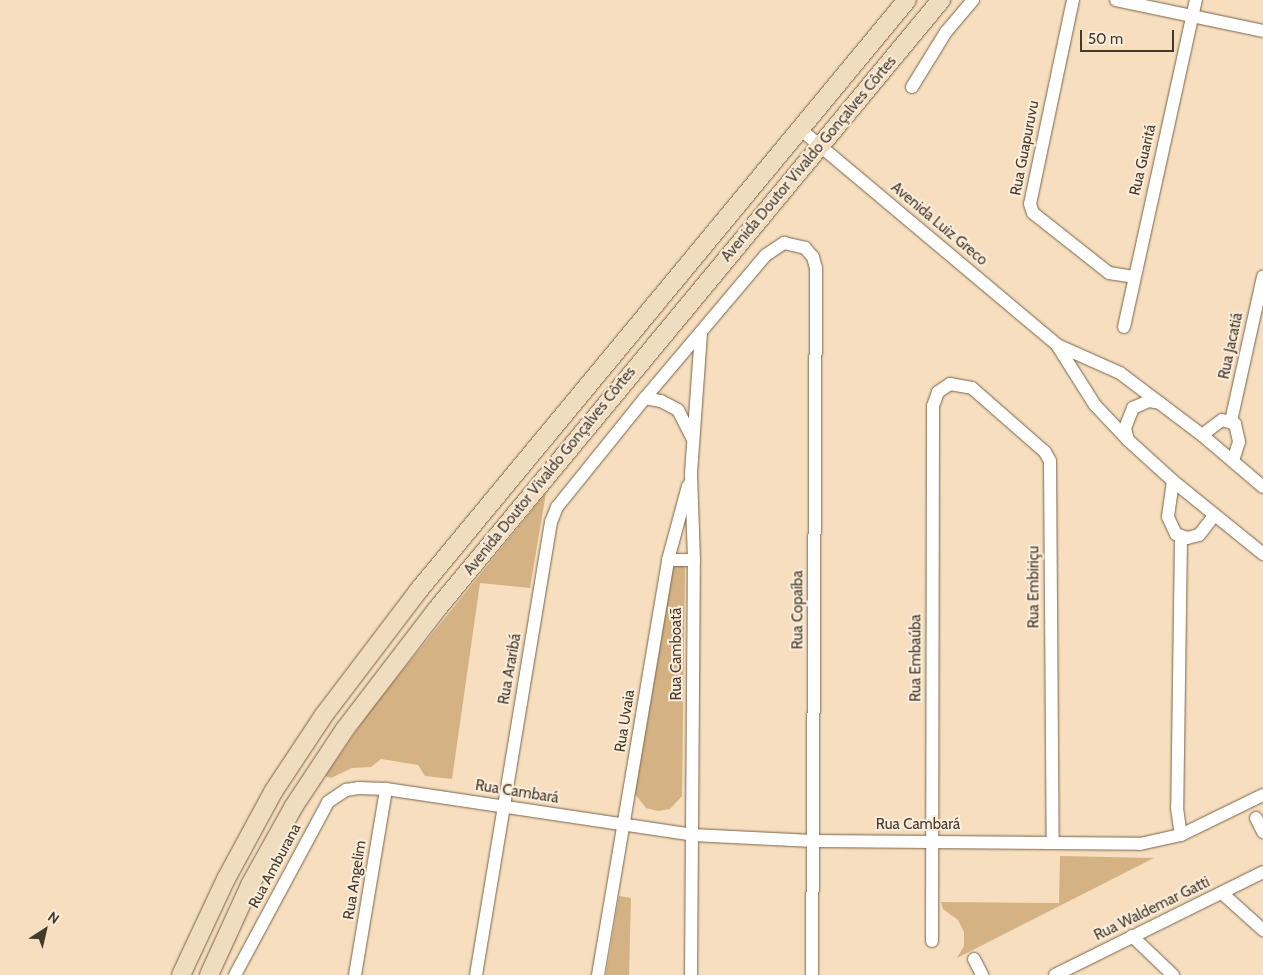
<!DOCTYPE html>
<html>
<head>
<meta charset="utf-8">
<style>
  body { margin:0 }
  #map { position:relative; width:1263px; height:975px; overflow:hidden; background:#f6debf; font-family:Cabin,sans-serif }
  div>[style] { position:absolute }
  .green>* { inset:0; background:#d4b284 }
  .roads { filter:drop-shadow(0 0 1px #796448) drop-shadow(0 0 1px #796448) }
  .minor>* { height:12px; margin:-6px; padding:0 6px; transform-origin:6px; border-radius:6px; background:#fff }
  .secondary>* { height:18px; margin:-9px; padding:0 9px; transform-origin:9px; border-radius:9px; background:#f0ddc0 }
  span { translate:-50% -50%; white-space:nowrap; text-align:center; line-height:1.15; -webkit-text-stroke:4px #fbedda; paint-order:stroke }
  .street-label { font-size:15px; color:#43392d }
  .north { position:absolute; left:20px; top:905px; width:50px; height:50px; -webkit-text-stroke:4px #fbedda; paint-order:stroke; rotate:35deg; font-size:14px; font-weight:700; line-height:20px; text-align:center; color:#43392d }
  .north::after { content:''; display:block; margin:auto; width:18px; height:22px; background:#43392d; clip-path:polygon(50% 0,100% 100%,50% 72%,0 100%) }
  .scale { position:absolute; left:1080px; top:30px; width:94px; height:22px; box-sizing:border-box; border:2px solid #43392d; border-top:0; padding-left:6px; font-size:15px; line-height:18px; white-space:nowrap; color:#43392d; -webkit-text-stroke:4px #fbedda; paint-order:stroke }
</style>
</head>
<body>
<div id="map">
  <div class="green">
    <div style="clip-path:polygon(546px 493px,530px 588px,480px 583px,452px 779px,425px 776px,418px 765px,381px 759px,371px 767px,352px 768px,331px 778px,325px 776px,372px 708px)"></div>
    <div style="clip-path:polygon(685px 565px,682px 796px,670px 809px,658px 811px,646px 808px,635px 794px,673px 569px,674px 566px)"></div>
    <div style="clip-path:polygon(1060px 856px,1154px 858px,957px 958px,964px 946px,964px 932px,958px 920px,943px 909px,941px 902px,1059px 903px)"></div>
    <div style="clip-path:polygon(619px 896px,631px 898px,629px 975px,606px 975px)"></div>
  </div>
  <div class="roads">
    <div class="minor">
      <div style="left:1073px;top:0;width:208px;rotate:101.9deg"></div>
      <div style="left:1030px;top:204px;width:9px;rotate:72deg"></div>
      <div style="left:1033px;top:213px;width:97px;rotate:38.3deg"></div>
      <div style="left:1109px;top:273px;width:25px;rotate:9deg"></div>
      <div style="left:1116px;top:0;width:150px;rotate:11.9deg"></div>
      <div style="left:912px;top:87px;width:65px;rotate:-58.3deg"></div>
      <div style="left:946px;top:32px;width:42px;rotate:-49.8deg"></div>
      <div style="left:800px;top:129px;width:336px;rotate:40deg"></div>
      <div style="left:1057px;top:345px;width:69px;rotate:24deg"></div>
      <div style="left:1120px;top:373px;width:103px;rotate:37.1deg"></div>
      <div style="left:1202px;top:435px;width:80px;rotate:40.4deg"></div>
      <div style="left:1124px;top:327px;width:335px;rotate:-77.6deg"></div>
      <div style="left:1057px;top:345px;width:71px;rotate:57.7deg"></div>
      <div style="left:1095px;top:405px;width:48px;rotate:46.7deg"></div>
      <div style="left:1128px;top:440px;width:61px;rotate:42.3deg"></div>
      <div style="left:1173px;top:481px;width:116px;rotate:39deg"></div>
      <div style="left:645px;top:398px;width:16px;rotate:11deg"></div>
      <div style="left:661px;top:401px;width:19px;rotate:28deg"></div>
      <div style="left:678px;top:410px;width:31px;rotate:63deg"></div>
      <div style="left:1231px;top:421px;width:148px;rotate:-77.5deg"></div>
      <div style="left:1202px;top:435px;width:25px;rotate:-37deg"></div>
      <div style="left:1222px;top:420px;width:14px;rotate:17deg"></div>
      <div style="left:1235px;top:424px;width:18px;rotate:77deg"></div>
      <div style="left:1239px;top:442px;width:20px;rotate:108deg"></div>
      <div style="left:1128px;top:440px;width:12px;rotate:-104deg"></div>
      <div style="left:1125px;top:428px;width:22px;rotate:-68deg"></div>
      <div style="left:1133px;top:408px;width:17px;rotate:-24deg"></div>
      <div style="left:1149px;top:401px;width:11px;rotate:10deg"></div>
      <div style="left:1173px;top:481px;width:36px;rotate:98deg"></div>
      <div style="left:1168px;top:517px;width:19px;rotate:65deg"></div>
      <div style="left:1176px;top:534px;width:12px;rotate:20deg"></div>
      <div style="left:1187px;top:538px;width:12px;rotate:-14deg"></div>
      <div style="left:1199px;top:535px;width:24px;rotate:-52deg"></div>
      <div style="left:1181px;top:537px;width:271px;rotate:90.8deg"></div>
      <div style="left:1177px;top:808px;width:27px;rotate:82deg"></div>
      <div style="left:668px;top:560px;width:26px"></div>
      <div style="left:1256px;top:818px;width:16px;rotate:63deg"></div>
      <div style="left:1223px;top:894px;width:54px;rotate:42deg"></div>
      <div style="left:1132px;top:936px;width:57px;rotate:43.6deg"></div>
      <div style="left:932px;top:941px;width:535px;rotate:-89.89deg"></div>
      <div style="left:933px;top:406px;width:15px;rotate:-70deg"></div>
      <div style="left:938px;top:392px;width:14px;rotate:-34deg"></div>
      <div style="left:950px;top:384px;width:22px;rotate:10deg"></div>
      <div style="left:972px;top:388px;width:97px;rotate:41.2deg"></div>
      <div style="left:1045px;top:452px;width:10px;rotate:61deg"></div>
      <div style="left:1050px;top:461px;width:382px;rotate:89.6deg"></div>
      <div style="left:974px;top:959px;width:18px;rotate:63deg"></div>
      <div style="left:235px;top:975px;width:196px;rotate:-61.7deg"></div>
      <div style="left:328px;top:802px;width:22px;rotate:-34deg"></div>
      <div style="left:346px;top:790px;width:12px;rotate:-9deg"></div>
      <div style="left:358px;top:788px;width:28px;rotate:2deg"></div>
      <div style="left:386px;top:789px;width:309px;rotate:8.5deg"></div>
      <div style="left:692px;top:835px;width:121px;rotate:2.8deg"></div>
      <div style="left:813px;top:841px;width:327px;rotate:0.5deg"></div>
      <div style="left:1140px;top:844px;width:42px;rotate:-12.4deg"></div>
      <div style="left:1181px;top:835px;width:91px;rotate:-26deg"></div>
      <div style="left:355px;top:975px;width:189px;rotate:-80.5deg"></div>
      <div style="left:476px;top:975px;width:459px;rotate:-80.6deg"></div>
      <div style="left:551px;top:522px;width:16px;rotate:-68deg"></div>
      <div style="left:557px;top:507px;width:140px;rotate:-51.1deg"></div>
      <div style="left:645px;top:398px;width:187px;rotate:-49.8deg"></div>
      <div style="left:766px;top:255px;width:22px;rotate:-34deg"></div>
      <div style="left:784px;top:243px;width:22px;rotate:13deg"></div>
      <div style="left:805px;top:248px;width:12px;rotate:48deg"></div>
      <div style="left:813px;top:257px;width:11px;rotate:75deg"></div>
      <div style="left:816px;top:268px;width:707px;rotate:90.32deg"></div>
      <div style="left:598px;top:975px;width:421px;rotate:-80.4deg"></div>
      <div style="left:668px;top:560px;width:77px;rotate:-74.9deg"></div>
      <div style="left:691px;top:975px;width:415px;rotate:-89.6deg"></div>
      <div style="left:694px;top:560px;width:87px;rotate:-92deg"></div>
      <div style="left:691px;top:473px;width:140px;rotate:-85.9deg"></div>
      <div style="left:1055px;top:975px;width:232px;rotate:-26.3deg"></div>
    </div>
    <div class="secondary">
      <div style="left:181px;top:975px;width:106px;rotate:-64.9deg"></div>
      <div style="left:226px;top:879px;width:99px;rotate:-61.6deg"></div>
      <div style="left:273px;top:792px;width:92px;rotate:-56.5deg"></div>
      <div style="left:324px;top:715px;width:156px;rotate:-52.8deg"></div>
      <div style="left:418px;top:591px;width:767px;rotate:-50.4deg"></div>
      <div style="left:209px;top:975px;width:99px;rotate:-65.5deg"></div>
      <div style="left:250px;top:885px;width:90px;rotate:-60.9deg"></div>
      <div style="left:294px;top:806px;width:92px;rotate:-56.5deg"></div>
      <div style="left:345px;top:729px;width:151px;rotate:-52.5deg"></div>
      <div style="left:437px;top:609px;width:791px;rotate:-50.39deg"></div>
    </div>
  </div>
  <div class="street-label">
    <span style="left:1025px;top:148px;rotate:-79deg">Rua Guapuruvu</span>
    <span style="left:809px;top:159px;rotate:-50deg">Avenida Doutor Vivaldo Gonçalves Côrtes</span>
    <span style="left:1143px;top:160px;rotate:-77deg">Rua Guaritá</span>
    <span style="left:939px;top:224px;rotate:40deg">Avenida Luiz Greco</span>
    <span style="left:1231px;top:346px;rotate:-78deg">Rua Jacatiá</span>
    <span style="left:550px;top:471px;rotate:-51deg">Avenida Doutor Vivaldo Gonçalves Côrtes</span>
    <span style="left:1034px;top:587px;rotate:-90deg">Rua Embiriçu</span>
    <span style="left:798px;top:610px;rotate:-90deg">Rua Copaíba</span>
    <span style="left:677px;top:654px;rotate:-90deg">Rua Camboatã</span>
    <span style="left:916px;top:658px;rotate:-90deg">Rua Embaúba</span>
    <span style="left:510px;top:669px;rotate:-80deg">Rua Araribá</span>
    <span style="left:625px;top:721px;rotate:-81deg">Rua Uvaia</span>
    <span style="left:517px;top:792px;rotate:9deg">Rua Cambará</span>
    <span style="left:918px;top:825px">Rua Cambará</span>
    <span style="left:275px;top:866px;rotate:-62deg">Rua Amburana</span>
    <span style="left:355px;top:880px;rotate:-81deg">Rua Angelim</span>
    <span style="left:1152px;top:909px;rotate:-26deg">Rua Waldemar Gatti</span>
  </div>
  <div class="north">N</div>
  <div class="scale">50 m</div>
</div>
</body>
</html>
